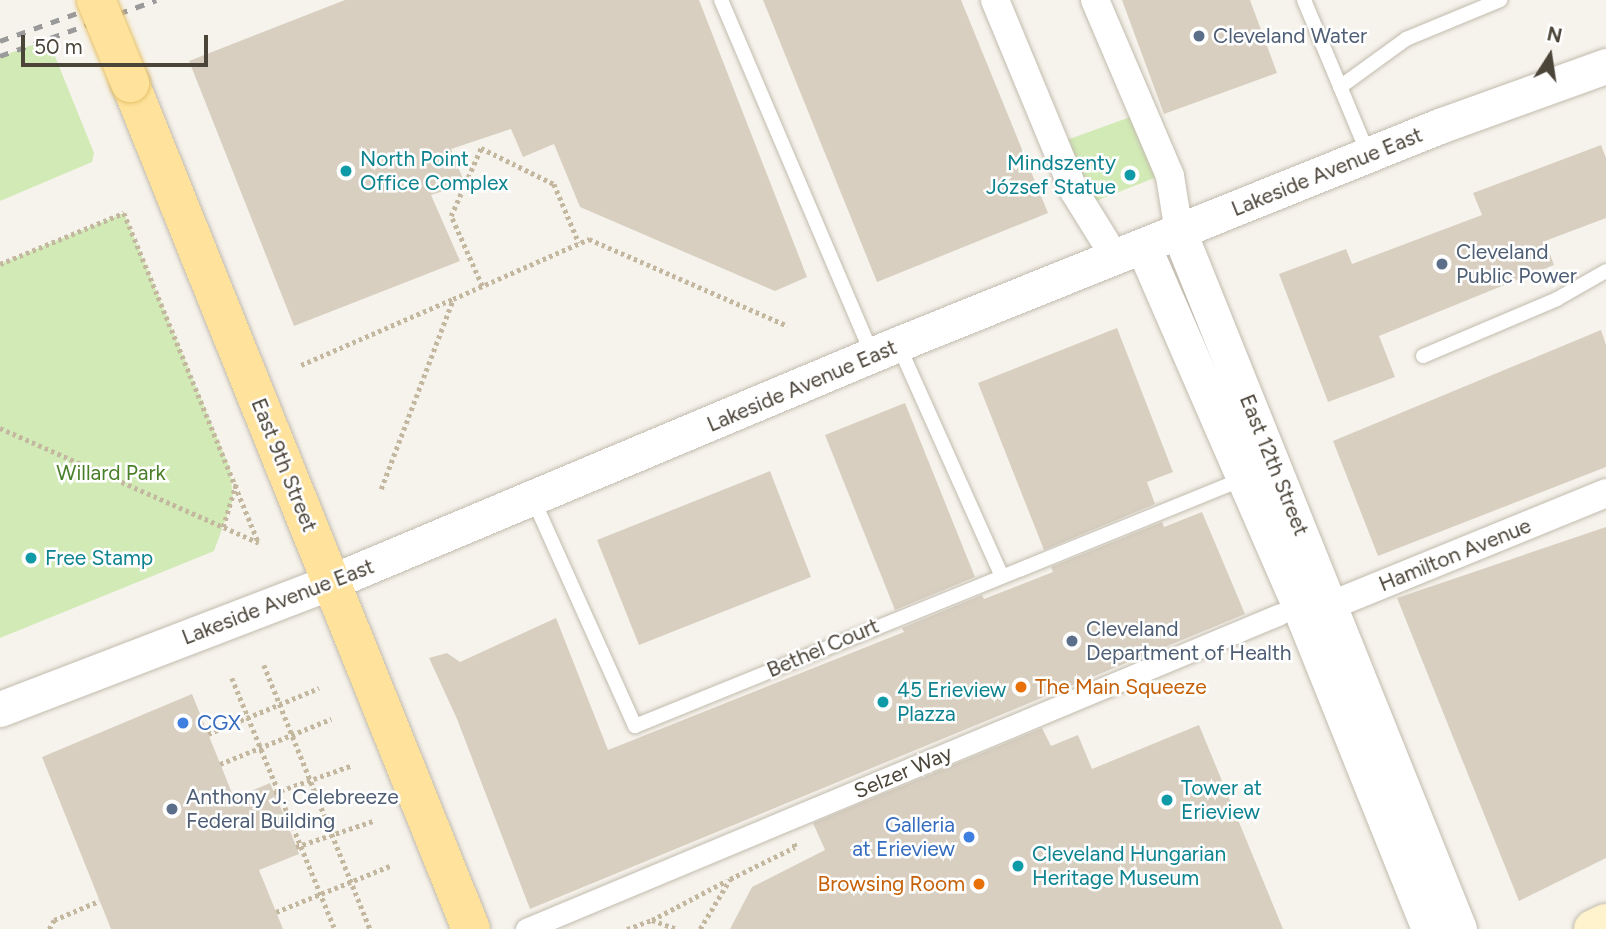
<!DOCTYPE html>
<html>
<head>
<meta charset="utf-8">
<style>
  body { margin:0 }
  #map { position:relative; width:1606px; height:929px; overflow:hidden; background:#f6f3ec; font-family:Figtree,sans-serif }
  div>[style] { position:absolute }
  .green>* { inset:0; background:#d2eab5 }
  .building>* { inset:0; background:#d8cfc1 }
  .path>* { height:4.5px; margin-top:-2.25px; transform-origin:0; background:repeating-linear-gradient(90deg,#c4b79f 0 3.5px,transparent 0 7px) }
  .roads { filter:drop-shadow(0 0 2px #c2bbae) drop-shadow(0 0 2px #c2bbae) }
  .service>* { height:14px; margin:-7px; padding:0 7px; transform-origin:7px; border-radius:7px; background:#fff }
  .pedestrian>* { height:21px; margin:-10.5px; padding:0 10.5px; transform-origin:10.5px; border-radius:10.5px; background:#fff }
  .minor>* { height:28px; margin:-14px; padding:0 14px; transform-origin:14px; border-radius:14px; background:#fff }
  .tertiary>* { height:35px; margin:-17.5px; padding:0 17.5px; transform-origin:17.5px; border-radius:17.5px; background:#fff }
  .secondary>* { height:38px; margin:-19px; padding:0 19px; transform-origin:19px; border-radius:19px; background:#fff3cd }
  .primary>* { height:38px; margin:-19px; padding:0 19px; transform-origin:19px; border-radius:19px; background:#ffe39c }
  .rail>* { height:5px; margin-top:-2.5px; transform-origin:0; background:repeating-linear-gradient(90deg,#9a9a9a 0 9px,transparent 0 18px) }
  .bridges { filter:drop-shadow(0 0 2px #e6c16a) drop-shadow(0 0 2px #e6c16a) }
  .primary-bridge>* { height:38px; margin:-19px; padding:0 19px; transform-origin:19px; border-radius:19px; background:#ffe39c }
  .dots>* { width:19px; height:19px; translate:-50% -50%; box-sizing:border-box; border:4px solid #fff; border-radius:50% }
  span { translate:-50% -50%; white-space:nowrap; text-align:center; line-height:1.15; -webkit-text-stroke:5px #fff; paint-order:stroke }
  .service-label { font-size:21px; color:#4e5e75 }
  .left { translate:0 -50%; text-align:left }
  .culture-label { font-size:21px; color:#0d838f }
  .right { translate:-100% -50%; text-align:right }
  .street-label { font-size:21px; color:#4b4439 }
  .park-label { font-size:21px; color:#4a7f2a }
  .food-label { font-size:21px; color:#c56008 }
  .shop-label { font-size:21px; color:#366cbe }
  .north { position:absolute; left:1515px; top:21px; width:70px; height:70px; -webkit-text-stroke:5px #fff; paint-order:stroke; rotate:12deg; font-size:19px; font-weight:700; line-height:28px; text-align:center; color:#4b4439 }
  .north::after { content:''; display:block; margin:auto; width:24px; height:32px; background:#4b4439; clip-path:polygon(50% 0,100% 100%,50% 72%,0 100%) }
  .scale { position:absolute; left:21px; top:35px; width:187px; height:32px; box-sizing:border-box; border:4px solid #4b4439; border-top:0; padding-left:9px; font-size:21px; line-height:24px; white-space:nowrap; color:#4b4439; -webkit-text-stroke:5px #fff; paint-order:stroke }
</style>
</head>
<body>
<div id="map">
  <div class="green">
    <div style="clip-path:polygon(48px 39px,94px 153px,92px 162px,0 201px,0 57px)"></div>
    <div style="clip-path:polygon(1133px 116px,1157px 177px,1088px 204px,1064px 141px)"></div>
    <div style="clip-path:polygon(124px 213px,230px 469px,233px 499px,214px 551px,0 638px,0 264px)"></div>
  </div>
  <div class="building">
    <div style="clip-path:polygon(345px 0,699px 0,807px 277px,775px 291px,580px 207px,554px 144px,523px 157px,511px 129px,451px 149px,465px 184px,431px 195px,460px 261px,294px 326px,189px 61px)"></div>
    <div style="clip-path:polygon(763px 0,961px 0,1048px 213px,877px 282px)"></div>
    <div style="clip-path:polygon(1122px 0,1250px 0,1277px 73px,1164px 114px)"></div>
    <div style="clip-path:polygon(1601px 145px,1606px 158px,1606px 218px,1545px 241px,1554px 265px,1379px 336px,1395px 377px,1328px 402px,1279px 274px,1346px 249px,1352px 264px,1482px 215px,1473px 193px)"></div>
    <div style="clip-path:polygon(1117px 328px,1173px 472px,1147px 482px,1155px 504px,1044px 550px,978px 383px)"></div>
    <div style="clip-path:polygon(1601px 330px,1606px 345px,1606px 467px,1378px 556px,1333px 441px)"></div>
    <div style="clip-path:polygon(905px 403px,975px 577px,895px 610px,825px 435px)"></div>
    <div style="clip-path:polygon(770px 471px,811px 577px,639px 645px,597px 540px)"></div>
    <div style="clip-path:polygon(1202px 512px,1245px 614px,530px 909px,457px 719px,429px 658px,447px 653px,460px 662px,556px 618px,608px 750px,904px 632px,902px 628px,982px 595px,984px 599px,1053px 572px,1051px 567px,1162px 522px,1164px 527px)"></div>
    <div style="clip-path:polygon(1606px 527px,1606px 858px,1519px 901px,1397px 598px)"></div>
    <div style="clip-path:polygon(192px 694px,234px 798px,270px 783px,286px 820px,299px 854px,259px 870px,283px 929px,111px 929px,42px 757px)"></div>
    <div style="clip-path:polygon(1199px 725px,1283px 929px,730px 929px,752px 887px,825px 850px,813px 823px,1042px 728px,1051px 746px,1078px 735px,1092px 769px)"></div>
  </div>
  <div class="path">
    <div style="left:0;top:264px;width:134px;rotate:-22.4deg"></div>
    <div style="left:124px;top:213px;width:357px;rotate:67.8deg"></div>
    <div style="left:482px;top:286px;width:77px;rotate:-113.9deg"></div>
    <div style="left:451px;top:216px;width:74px;rotate:-66.2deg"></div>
    <div style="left:481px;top:148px;width:81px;rotate:26.3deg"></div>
    <div style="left:554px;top:184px;width:64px;rotate:67deg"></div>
    <div style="left:301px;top:365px;width:166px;rotate:-23.5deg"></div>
    <div style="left:0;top:428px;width:283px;rotate:23.9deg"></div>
    <div style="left:381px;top:489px;width:203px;rotate:-69.2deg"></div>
    <div style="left:453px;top:299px;width:149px;rotate:-23.8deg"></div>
    <div style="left:589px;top:239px;width:217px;rotate:23.6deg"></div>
    <div style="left:223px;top:527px;width:45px;rotate:-73.2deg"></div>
    <div style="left:264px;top:665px;width:284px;rotate:68.1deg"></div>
    <div style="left:232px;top:678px;width:271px;rotate:67.7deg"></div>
    <div style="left:208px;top:734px;width:120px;rotate:-22.5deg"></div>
    <div style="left:220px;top:764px;width:120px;rotate:-22.1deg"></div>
    <div style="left:274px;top:793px;width:81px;rotate:-19.6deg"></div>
    <div style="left:296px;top:847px;width:81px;rotate:-18.7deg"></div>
    <div style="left:276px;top:912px;width:123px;rotate:-22deg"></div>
    <div style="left:652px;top:920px;width:84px;rotate:-27.8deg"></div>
    <div style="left:49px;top:929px;width:10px;rotate:-61deg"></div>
    <div style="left:54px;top:920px;width:49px;rotate:-22.9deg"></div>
    <div style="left:627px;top:929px;width:27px;rotate:-20deg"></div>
    <div style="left:652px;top:920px;width:27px;rotate:20deg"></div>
    <div style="left:700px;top:929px;width:58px;rotate:-59deg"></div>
    <div style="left:730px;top:879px;width:72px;rotate:-26.2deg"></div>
    <div style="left:795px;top:847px;width:6px;rotate:-108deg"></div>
  </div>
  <div class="roads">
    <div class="service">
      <div style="left:721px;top:0;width:385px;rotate:66.9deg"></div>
      <div style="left:1304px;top:0;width:167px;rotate:67.4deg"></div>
      <div style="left:1340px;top:87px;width:82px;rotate:-36deg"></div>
      <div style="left:1406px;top:39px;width:102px;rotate:-22.5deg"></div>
      <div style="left:898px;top:344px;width:252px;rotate:65.9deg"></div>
      <div style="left:1423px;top:356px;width:146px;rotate:-23deg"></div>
      <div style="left:1557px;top:299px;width:56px;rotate:-29.7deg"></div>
      <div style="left:533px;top:499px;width:249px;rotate:65.8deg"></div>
      <div style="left:635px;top:726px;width:656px;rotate:-22.11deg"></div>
    </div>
    <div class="pedestrian">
      <div style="left:526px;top:929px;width:817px;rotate:-22.67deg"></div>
    </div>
    <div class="minor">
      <div style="left:995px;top:0;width:207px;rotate:67.5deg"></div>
      <div style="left:1074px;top:191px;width:78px;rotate:58.2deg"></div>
      <div style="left:1095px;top:0;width:191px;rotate:66.9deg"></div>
      <div style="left:1170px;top:176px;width:57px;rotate:80.9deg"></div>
      <div style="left:1310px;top:614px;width:320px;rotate:-22.2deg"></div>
    </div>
    <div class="tertiary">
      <div style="left:1179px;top:232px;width:751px;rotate:68.11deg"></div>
      <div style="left:1143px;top:246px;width:373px;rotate:66.5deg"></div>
      <div style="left:1292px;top:588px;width:367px;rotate:68.1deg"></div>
      <div style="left:0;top:709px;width:355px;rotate:-21deg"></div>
      <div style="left:331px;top:582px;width:615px;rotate:-22.77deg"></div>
      <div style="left:898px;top:344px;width:586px;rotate:-21.93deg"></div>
      <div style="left:1442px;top:125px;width:174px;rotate:-19.8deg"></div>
    </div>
    <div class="secondary">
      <div style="left:1593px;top:929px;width:14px;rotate:-25deg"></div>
    </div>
    <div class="primary">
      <div style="left:130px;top:83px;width:912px;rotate:68.05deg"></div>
    </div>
  </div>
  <div class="rail">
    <div style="left:0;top:41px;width:120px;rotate:-19.9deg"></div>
    <div style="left:0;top:56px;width:166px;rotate:-19.7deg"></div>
  </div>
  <div class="bridges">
    <div class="primary-bridge">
      <div style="left:96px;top:0;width:90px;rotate:67.7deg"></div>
    </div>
  </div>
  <div class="dots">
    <div style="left:1199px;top:36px;background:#5c6f8a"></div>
    <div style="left:346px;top:171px;background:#0f9aa8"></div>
    <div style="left:1130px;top:175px;background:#0f9aa8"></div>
    <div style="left:1442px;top:264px;background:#5c6f8a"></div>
    <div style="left:31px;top:558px;background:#0f9aa8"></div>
    <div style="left:1072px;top:641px;background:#5c6f8a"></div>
    <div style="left:1021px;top:687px;background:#e8710a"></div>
    <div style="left:883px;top:702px;background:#0f9aa8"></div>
    <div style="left:183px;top:723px;background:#3f7fe0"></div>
    <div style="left:1167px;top:800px;background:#0f9aa8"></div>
    <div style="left:172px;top:809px;background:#5c6f8a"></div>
    <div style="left:969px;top:837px;background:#3f7fe0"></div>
    <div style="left:1018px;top:866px;background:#0f9aa8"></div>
    <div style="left:979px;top:884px;background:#e8710a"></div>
  </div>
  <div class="service-label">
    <span class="left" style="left:1213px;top:36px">Cleveland Water</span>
    <span class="left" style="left:1456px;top:264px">Cleveland<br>Public Power</span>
    <span class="left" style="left:1086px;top:641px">Cleveland<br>Department of Health</span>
    <span class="left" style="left:186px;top:809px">Anthony J. Celebreeze<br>Federal Building</span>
  </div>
  <div class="culture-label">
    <span class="left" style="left:360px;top:171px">North Point<br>Office Complex</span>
    <span class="right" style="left:1116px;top:175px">Mindszenty<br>József Statue</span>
    <span class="left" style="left:45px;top:558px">Free Stamp</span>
    <span class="left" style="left:897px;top:702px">45 Erieview<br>Plazza</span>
    <span class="left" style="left:1181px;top:800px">Tower at<br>Erieview</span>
    <span class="left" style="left:1032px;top:866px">Cleveland Hungarian<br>Heritage Museum</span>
  </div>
  <div class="street-label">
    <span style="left:1327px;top:172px;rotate:-22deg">Lakeside Avenue East</span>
    <span style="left:802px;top:386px;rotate:-23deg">Lakeside Avenue East</span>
    <span style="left:284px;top:465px;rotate:68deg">East 9th Street</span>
    <span style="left:1274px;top:465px;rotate:68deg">East 12th Street</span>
    <span style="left:1455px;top:555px;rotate:-22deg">Hamilton Avenue</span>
    <span style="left:278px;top:602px;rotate:-21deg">Lakeside Avenue East</span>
    <span style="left:823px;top:648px;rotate:-23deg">Bethel Court</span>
    <span style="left:903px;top:772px;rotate:-23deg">Selzer Way</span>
  </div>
  <div class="park-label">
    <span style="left:111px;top:473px">Willard Park</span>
  </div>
  <div class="food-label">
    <span class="left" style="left:1035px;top:687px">The Main Squeeze</span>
    <span class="right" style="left:965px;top:884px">Browsing Room</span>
  </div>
  <div class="shop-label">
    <span class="left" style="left:197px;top:723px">CGX</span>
    <span class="right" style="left:955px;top:837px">Galleria<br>at Erieview</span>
  </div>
  <div class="north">N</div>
  <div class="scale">50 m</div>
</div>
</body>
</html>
